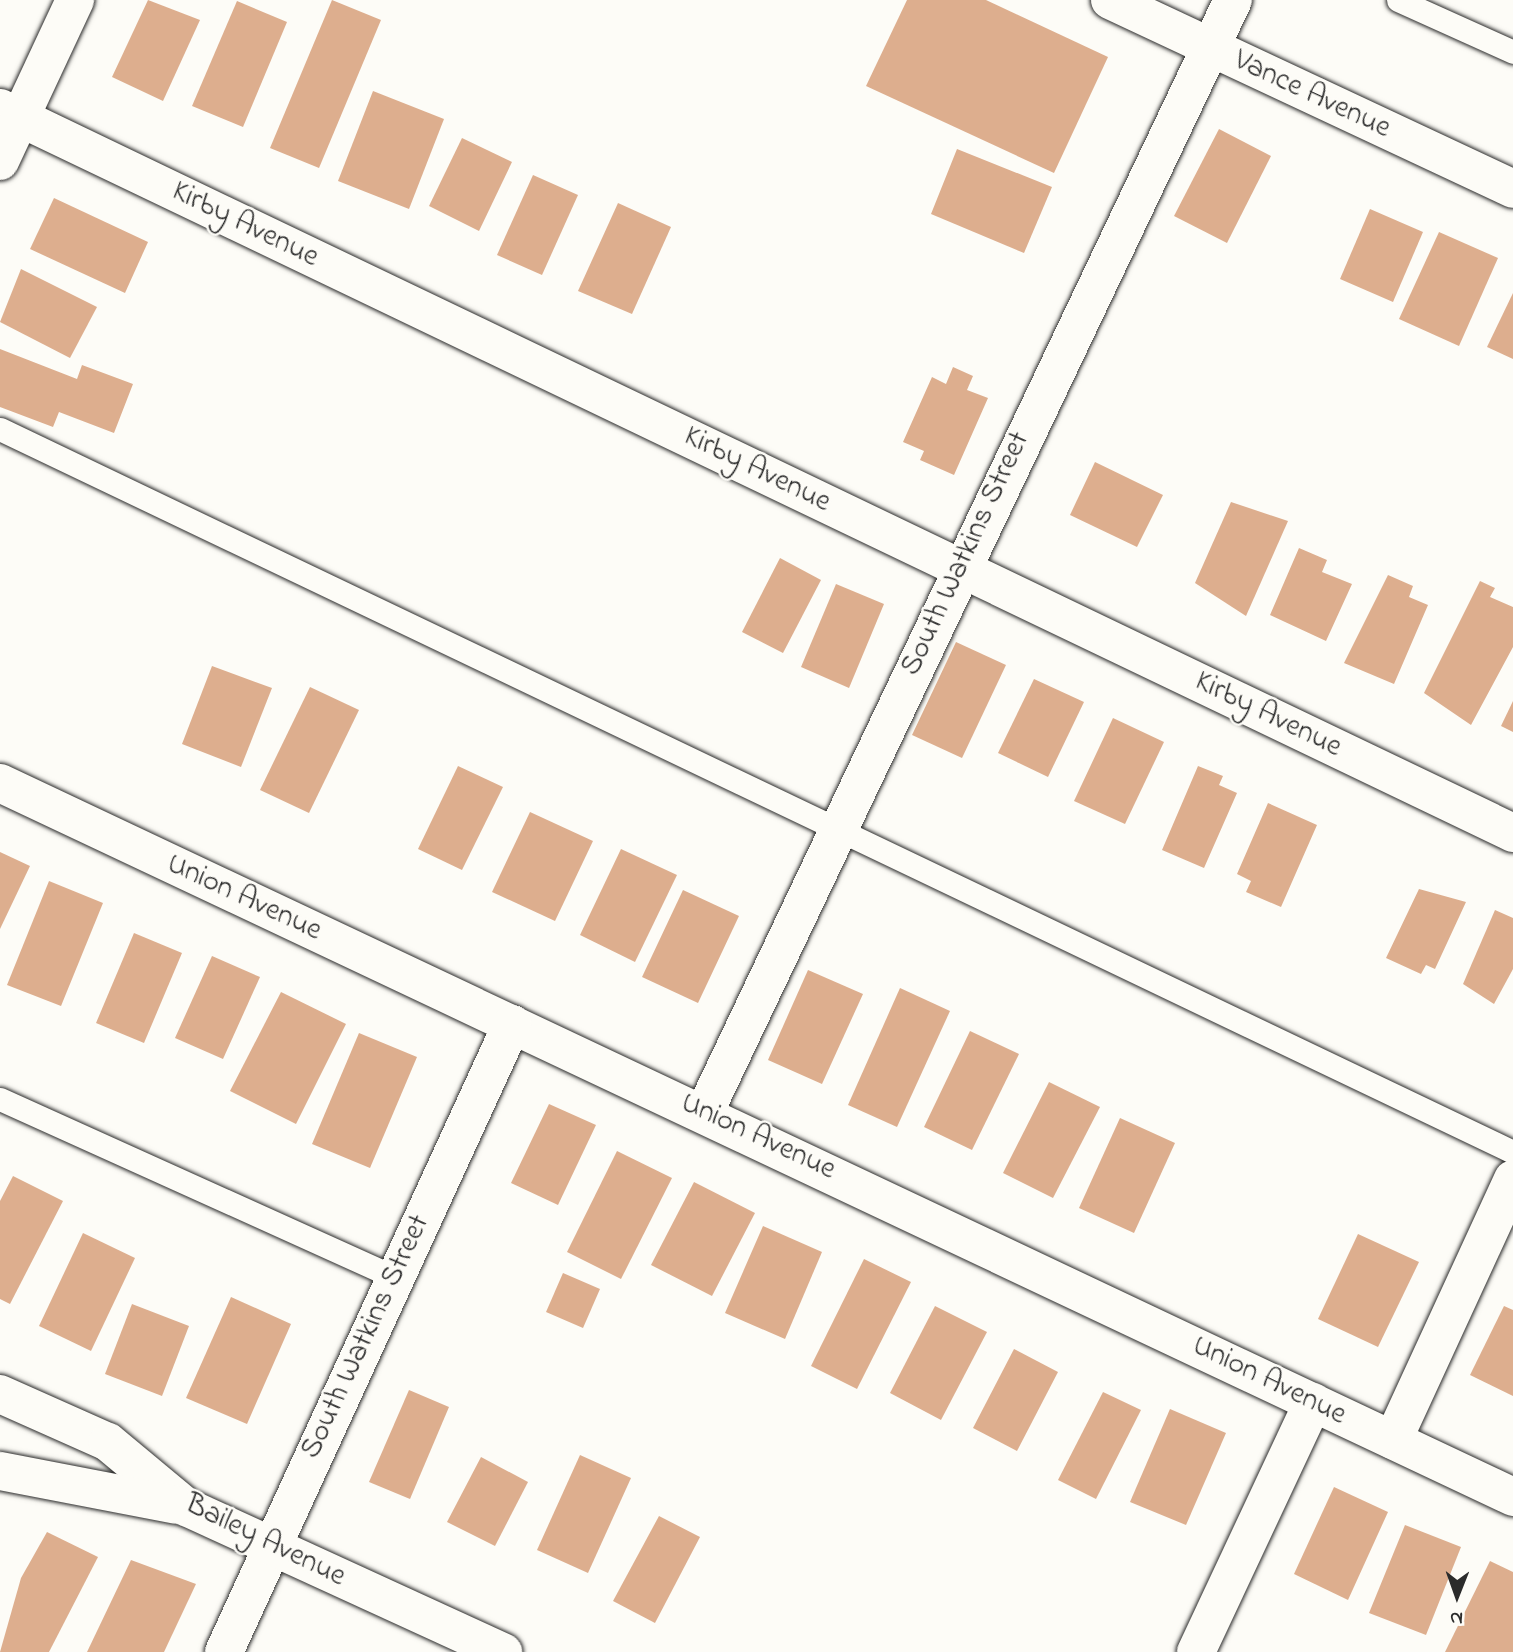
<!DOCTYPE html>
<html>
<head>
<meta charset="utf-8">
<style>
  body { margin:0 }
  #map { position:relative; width:1513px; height:1652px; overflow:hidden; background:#fdfcf7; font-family:"Indie Flower",sans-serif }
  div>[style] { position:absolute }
  .building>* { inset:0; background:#ddae8e }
  .roads { filter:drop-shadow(0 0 2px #2b2b2b) drop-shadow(0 0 2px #2b2b2b) }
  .lane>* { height:23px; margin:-11.5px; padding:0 11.5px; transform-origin:11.5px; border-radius:11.5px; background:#fdfcf7 }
  .street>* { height:38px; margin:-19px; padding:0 19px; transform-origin:19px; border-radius:19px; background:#fdfcf7 }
  .primary>* { height:38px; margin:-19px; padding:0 19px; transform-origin:19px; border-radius:19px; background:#fdfcf7 }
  span { translate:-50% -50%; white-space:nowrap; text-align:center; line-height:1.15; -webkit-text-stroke:5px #fdfcf7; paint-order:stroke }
  .street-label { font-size:30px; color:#2b2b2b }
  .north { position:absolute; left:1422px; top:1561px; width:70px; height:70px; -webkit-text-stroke:5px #fdfcf7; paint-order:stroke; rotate:181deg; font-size:19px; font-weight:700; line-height:28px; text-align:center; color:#2b2b2b }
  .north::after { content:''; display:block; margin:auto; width:24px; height:32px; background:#2b2b2b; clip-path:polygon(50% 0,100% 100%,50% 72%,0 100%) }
</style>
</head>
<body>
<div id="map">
  <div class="building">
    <div style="clip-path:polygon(148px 0,200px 20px,163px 101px,112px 77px)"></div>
    <div style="clip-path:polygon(332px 0,381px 20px,319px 168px,270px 148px)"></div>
    <div style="clip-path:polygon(907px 0,986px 0,1108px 57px,1054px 173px,866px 86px)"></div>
    <div style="clip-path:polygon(237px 1px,287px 22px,243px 127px,192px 106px)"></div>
    <div style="clip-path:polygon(373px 91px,444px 119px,409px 209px,338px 181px)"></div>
    <div style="clip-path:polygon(1219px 129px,1271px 156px,1227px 243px,1174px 216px)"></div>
    <div style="clip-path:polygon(462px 138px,512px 162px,479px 231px,429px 206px)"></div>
    <div style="clip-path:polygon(957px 149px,1052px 187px,1024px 253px,931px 214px)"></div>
    <div style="clip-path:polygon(533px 175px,578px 195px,542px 275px,497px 255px)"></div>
    <div style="clip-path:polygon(54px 198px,148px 242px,125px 293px,30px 249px)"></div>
    <div style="clip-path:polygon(618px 203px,671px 227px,632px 314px,578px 291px)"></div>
    <div style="clip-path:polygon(1370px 209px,1423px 232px,1393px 302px,1340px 279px)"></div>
    <div style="clip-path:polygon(1439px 232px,1498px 258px,1459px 346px,1399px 319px)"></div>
    <div style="clip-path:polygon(21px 269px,97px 307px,70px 358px,0 322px)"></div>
    <div style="clip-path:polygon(1513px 293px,1513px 359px,1487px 347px)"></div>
    <div style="clip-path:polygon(0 349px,77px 379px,82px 365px,133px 384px,114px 433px,59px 412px,53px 427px,0 407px)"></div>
    <div style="clip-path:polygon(953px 367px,973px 376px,967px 390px,988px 398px,954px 475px,920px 460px,924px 451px,903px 442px,932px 377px,946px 384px)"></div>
    <div style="clip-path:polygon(1095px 462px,1163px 495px,1137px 547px,1070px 515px)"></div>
    <div style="clip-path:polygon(1231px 502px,1288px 521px,1246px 616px,1195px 583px)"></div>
    <div style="clip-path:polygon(1299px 548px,1327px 560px,1322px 572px,1352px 584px,1326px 641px,1270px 615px)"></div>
    <div style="clip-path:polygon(780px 558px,821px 580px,783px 653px,742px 632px)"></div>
    <div style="clip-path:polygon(1388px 575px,1413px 586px,1409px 597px,1428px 605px,1394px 684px,1344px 663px)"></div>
    <div style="clip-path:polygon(1480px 581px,1495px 588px,1490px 597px,1513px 607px,1513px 647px,1471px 725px,1424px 693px)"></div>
    <div style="clip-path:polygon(836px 584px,884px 604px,849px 688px,801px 667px)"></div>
    <div style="clip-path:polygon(956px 642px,1006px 665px,962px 758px,912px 735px)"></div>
    <div style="clip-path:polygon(212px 666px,272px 688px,241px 767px,182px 744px)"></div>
    <div style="clip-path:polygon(1034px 679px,1084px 702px,1048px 777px,998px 753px)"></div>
    <div style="clip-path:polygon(310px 687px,359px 710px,309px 813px,260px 790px)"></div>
    <div style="clip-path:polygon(1513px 701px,1513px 732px,1501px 726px)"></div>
    <div style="clip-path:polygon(1113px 718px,1164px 742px,1125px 824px,1074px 801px)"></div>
    <div style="clip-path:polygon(458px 766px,503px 787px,462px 870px,418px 849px)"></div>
    <div style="clip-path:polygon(1198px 766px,1223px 776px,1219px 785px,1237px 793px,1204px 868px,1162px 850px)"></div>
    <div style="clip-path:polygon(1268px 803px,1317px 825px,1281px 907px,1246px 892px,1251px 881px,1237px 874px)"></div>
    <div style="clip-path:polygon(530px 812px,593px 841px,555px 921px,492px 892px)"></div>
    <div style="clip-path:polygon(621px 849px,677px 875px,635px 962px,580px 935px)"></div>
    <div style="clip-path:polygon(0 852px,30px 866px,0 929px)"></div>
    <div style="clip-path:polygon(49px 881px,103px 903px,61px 1006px,7px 985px)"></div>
    <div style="clip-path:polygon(1419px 889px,1466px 902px,1435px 969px,1426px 965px,1421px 974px,1386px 958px)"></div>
    <div style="clip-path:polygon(683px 890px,739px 916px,698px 1003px,642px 977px)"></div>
    <div style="clip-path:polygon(1495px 910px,1513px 918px,1513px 969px,1494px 1004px,1463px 984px)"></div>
    <div style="clip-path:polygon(134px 933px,182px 953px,144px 1043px,96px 1023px)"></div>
    <div style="clip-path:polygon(212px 956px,260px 977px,223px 1059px,175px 1038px)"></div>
    <div style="clip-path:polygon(808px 970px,863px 994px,822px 1084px,768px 1060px)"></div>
    <div style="clip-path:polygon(900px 988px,950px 1011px,897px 1127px,848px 1105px)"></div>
    <div style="clip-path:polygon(281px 992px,346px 1024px,296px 1124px,230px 1091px)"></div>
    <div style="clip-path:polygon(970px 1031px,1019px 1054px,972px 1150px,924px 1127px)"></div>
    <div style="clip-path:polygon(359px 1033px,417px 1057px,370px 1168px,312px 1144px)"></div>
    <div style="clip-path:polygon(1049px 1082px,1100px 1107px,1053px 1198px,1003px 1173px)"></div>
    <div style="clip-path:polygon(549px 1104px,596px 1125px,558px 1205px,511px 1183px)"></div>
    <div style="clip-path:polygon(1120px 1118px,1175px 1143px,1134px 1233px,1079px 1208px)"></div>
    <div style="clip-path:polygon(617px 1151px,672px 1178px,621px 1279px,567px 1252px)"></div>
    <div style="clip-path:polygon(13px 1176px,63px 1201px,10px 1304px,0 1299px,0 1201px)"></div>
    <div style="clip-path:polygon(694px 1182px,755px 1213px,712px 1296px,651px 1265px)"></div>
    <div style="clip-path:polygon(763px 1226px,822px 1252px,785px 1339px,725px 1313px)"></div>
    <div style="clip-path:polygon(83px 1233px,135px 1258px,91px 1351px,39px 1326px)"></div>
    <div style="clip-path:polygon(1358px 1234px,1419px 1262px,1378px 1347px,1318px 1319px)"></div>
    <div style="clip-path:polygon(864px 1259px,911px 1282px,857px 1389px,811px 1366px)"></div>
    <div style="clip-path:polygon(563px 1273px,600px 1289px,583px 1328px,546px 1312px)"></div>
    <div style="clip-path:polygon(231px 1297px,291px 1324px,247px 1424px,186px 1398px)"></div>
    <div style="clip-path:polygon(132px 1304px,189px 1326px,162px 1396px,105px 1374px)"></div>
    <div style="clip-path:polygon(935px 1306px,987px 1332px,941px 1420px,890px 1393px)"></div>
    <div style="clip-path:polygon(1504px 1306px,1513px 1310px,1513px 1396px,1470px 1375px)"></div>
    <div style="clip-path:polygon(1014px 1349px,1058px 1372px,1017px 1451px,973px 1428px)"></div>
    <div style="clip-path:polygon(409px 1390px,449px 1407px,410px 1499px,369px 1482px)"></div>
    <div style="clip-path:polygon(1103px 1392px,1141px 1410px,1096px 1499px,1058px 1480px)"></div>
    <div style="clip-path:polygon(1170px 1409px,1226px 1433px,1186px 1525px,1130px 1502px)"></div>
    <div style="clip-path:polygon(580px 1455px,631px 1478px,588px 1573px,537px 1550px)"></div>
    <div style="clip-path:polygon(481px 1457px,528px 1482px,495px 1546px,447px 1522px)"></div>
    <div style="clip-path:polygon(1334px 1487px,1388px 1512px,1348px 1600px,1294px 1574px)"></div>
    <div style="clip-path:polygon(659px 1516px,700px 1537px,655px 1623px,613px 1601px)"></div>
    <div style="clip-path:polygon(1405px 1525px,1461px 1547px,1426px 1635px,1369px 1613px)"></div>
    <div style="clip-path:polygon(47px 1532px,98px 1557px,49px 1652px,0 1652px,21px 1578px)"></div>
    <div style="clip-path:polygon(131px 1560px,196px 1584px,164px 1652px,87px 1652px)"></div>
    <div style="clip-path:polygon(1490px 1561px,1513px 1572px,1513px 1652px,1445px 1652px)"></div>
  </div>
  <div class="roads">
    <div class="lane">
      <div style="left:1398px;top:0;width:126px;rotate:24.3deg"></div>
      <div style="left:0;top:429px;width:1677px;rotate:25.54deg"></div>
      <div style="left:0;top:1099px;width:432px;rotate:24.3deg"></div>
    </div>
    <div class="street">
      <div style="left:1110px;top:0;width:445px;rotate:25.1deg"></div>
      <div style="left:0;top:108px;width:1678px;rotate:25.6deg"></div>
      <div style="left:0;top:161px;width:178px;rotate:-65deg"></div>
      <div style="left:0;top:783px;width:1673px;rotate:25.26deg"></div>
      <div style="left:705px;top:1111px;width:1230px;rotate:-64.58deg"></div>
      <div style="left:1393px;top:1440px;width:287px;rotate:-65.3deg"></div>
      <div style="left:224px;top:1652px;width:691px;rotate:-65.36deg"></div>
      <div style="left:1196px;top:1652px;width:276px;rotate:-64.9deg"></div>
    </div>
    <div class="primary">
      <div style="left:0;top:1394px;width:118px;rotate:24deg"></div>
      <div style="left:108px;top:1442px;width:102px;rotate:39.8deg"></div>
      <div style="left:186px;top:1507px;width:349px;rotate:24.6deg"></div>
      <div style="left:0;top:1471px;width:179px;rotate:10.9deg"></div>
    </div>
  </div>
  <div class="street-label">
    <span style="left:1312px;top:95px;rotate:25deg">Vance Avenue</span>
    <span style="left:245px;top:225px;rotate:26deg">Kirby Avenue</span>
    <span style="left:757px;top:470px;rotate:26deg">Kirby Avenue</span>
    <span style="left:966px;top:554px;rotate:-65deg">South Watkins Street</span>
    <span style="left:1268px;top:715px;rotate:26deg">Kirby Avenue</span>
    <span style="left:244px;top:898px;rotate:25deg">Union Avenue</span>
    <span style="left:758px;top:1137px;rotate:25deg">Union Avenue</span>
    <span style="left:366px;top:1337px;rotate:-65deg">South Watkins Street</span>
    <span style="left:1269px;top:1381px;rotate:26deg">Union Avenue</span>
    <span style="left:265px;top:1541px;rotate:26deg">Bailey Avenue</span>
  </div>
  <div class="north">N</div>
</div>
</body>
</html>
